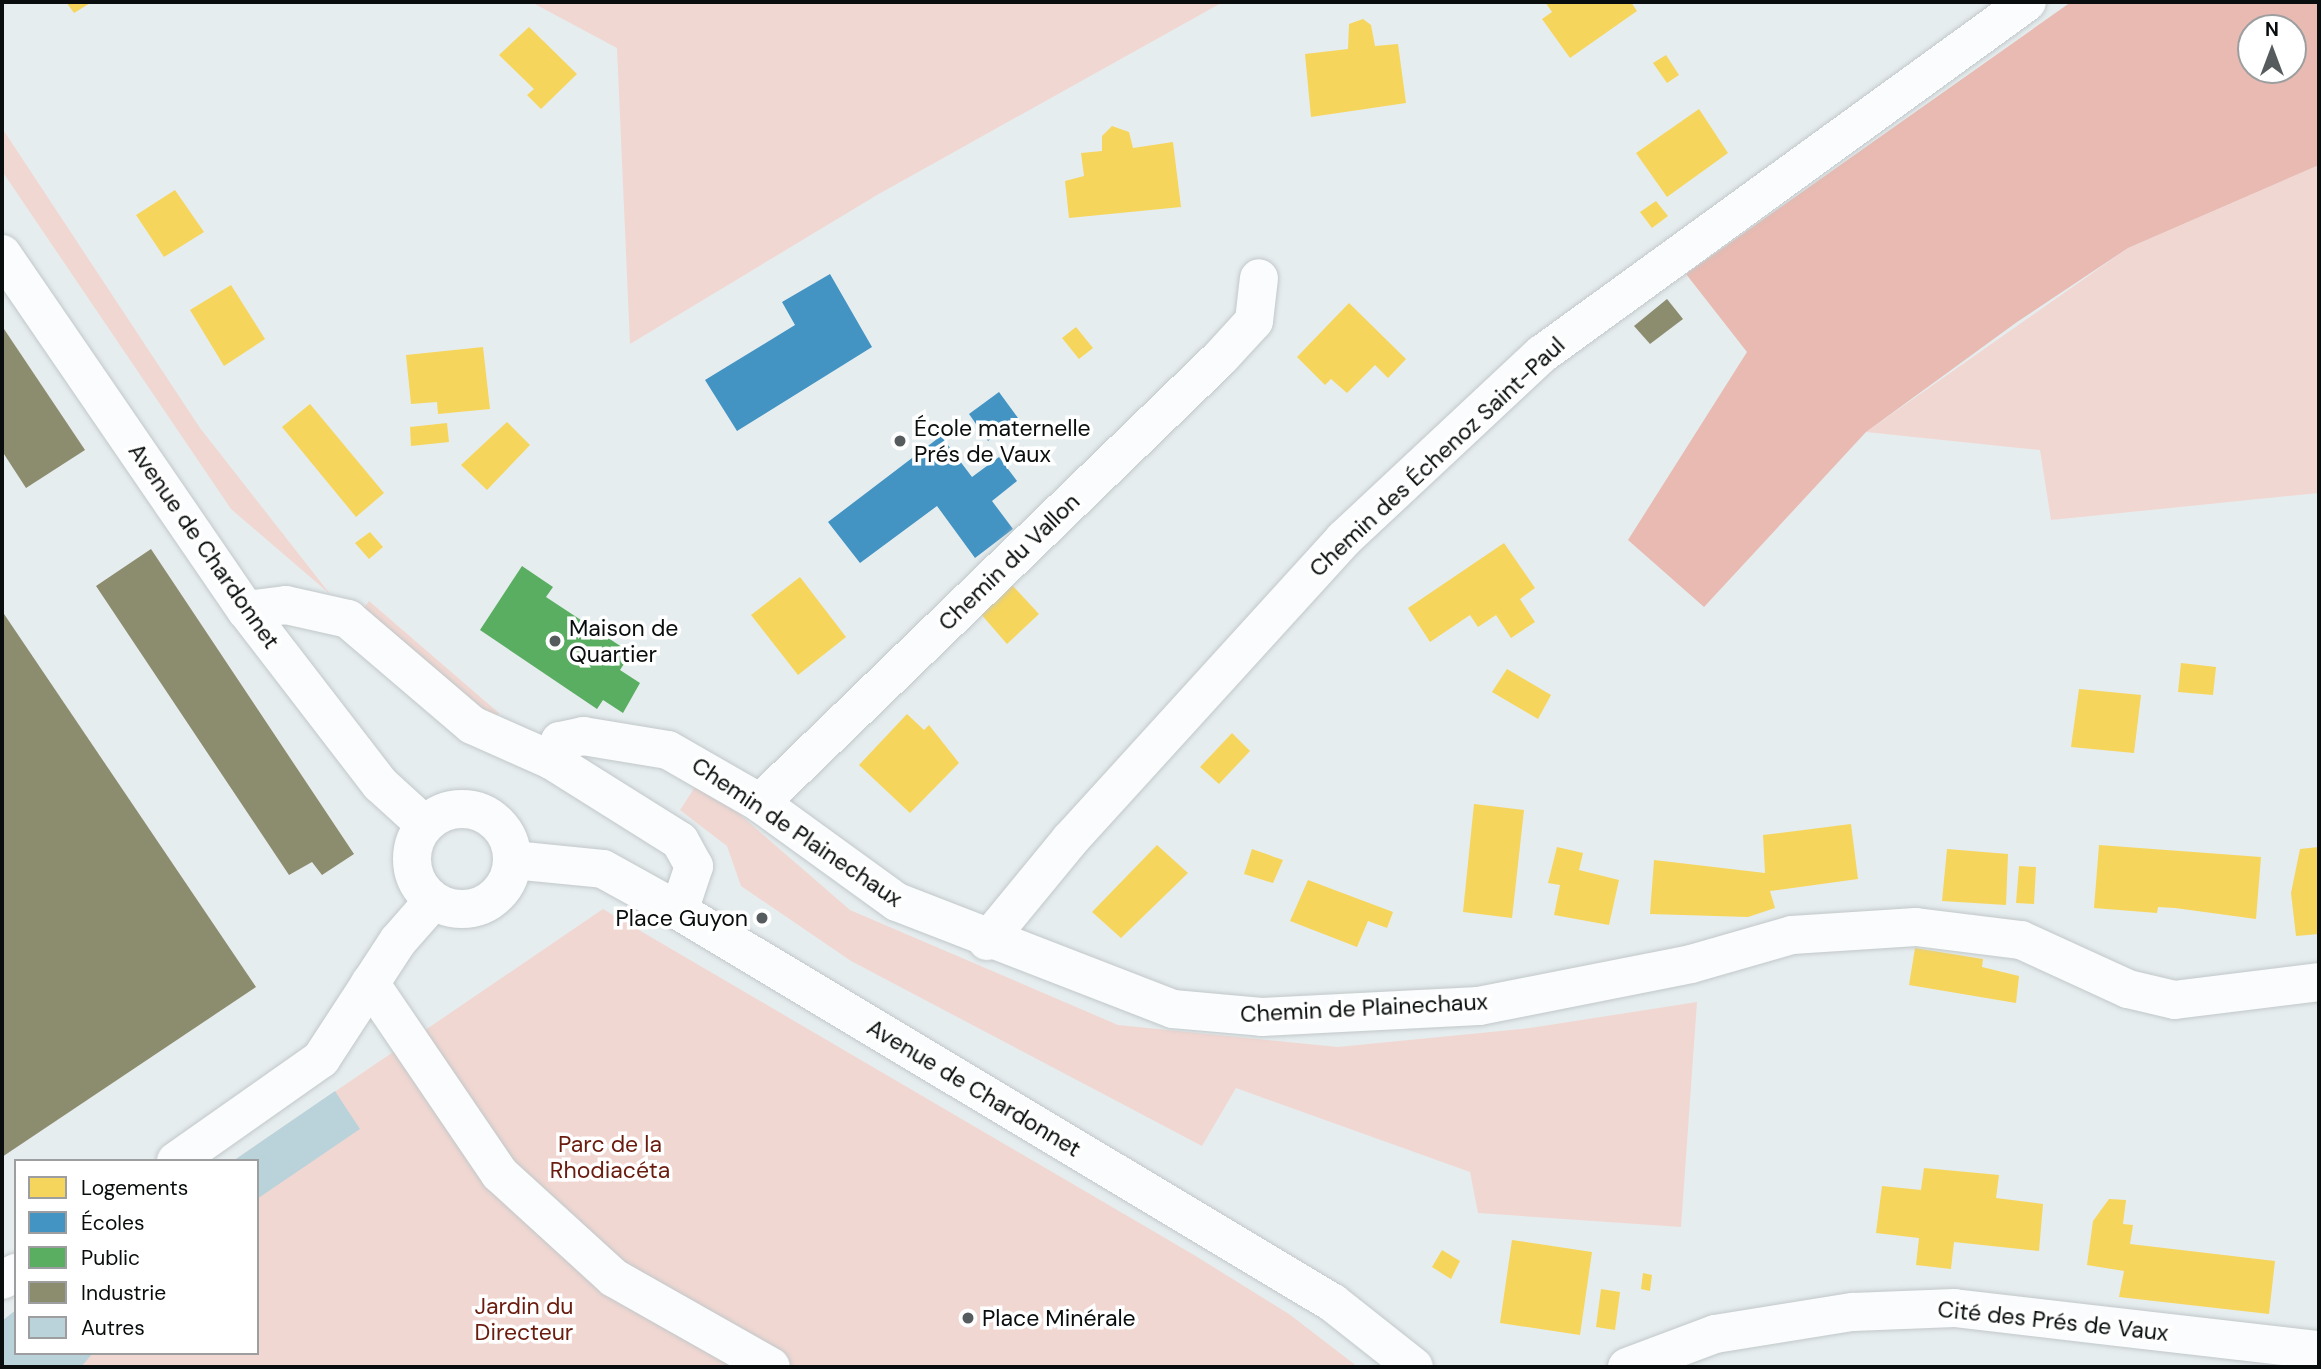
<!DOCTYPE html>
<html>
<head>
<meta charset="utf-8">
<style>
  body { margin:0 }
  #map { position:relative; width:2321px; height:1369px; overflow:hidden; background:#e6edef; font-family:"DM Sans",sans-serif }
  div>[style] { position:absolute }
  .green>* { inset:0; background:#f1d7d2 }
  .forest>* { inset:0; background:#e8bab1 }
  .homes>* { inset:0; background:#f6d55c }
  .schools>* { inset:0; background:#4393c3 }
  .public>* { inset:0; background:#5aae61 }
  .industry>* { inset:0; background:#8c8c6e }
  .building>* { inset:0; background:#bad3da }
  .roads { filter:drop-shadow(0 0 2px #c2c8c9) drop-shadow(0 0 2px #c2c8c9) }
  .street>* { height:38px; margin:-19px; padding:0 19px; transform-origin:19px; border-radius:19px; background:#fbfcfd }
  .street>.ring { margin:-19px; padding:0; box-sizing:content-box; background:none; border:38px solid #fbfcfd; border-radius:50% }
  .dots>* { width:19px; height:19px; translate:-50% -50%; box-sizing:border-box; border:4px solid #fff; border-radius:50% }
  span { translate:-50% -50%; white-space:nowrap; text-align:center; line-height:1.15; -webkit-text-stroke:7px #fff; paint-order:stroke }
  .poi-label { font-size:23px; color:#090d0e }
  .left { translate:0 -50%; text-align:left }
  .right { translate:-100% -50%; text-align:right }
  .street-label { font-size:23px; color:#090d0e }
  .park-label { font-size:23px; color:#6a1c0e }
  .frame { position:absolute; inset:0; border:4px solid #090d0e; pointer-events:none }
  .legend { position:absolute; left:14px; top:1159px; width:245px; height:196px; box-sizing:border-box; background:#fff; border:2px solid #9d9e9f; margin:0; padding:9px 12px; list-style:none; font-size:21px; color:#090d0e }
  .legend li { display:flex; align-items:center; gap:14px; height:35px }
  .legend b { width:35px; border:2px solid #9d9e9f }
  .north { position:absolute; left:2237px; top:14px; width:70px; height:70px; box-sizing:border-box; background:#fff; border:2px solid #9d9e9f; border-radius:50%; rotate:0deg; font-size:19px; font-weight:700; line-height:28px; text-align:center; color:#090d0e }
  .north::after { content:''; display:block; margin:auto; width:24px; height:32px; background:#565b5d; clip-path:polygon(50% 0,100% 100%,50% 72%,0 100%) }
</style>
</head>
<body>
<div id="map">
  <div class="green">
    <div style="clip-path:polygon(531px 2px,1223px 2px,877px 195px,630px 344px,617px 48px)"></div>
    <div style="clip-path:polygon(2px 128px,200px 428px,330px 594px,231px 509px,2px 171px)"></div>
    <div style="clip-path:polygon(2319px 165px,2319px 493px,2051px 520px,2040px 450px,1866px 432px,2128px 248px)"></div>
    <div style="clip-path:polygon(369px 601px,500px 714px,483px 717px,358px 616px)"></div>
    <div style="clip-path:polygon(695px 787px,737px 812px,850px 910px,1118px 1025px,1338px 1047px,1530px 1028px,1697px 1002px,1681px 1227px,1478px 1213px,1470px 1172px,1236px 1088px,1202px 1146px,851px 961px,741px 886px,727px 846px,680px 810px)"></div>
    <div style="clip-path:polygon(603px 909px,1194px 1255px,1289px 1314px,1358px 1367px,2px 1367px,2px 1321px,16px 1310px,16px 1353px,257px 1353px,257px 1161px,233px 1161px)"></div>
  </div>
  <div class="forest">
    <div style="clip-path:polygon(evenodd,2071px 2px,2319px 2px,2319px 165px,2128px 248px,2017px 322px,1866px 432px,1704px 607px,1628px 540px,1747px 352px,1686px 274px,2071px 2px,2251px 28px,2293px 28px,2293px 70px,2251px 70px,2251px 28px)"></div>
  </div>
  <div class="homes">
    <div style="clip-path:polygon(66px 2px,92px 2px,74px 13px)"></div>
    <div style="clip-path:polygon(1545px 2px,1631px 2px,1637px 11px,1570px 58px,1542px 19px,1552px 12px)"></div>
    <div style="clip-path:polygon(1363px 19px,1371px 25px,1375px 46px,1398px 44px,1406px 103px,1311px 117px,1305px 54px,1348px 49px,1349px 24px)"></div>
    <div style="clip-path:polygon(529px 27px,577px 74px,541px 109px,527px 95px,534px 89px,499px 55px)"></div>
    <div style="clip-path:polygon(1666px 55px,1679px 75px,1667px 83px,1653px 63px)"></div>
    <div style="clip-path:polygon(1699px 109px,1728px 153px,1667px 197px,1636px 153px)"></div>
    <div style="clip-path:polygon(1112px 126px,1129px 132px,1133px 148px,1173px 142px,1181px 207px,1069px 218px,1065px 181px,1084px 176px,1081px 153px,1102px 151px,1102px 136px)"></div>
    <div style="clip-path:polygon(175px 190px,204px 232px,164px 257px,136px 215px)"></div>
    <div style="clip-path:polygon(1656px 201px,1668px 216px,1652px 228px,1640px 212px)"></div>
    <div style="clip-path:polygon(231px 285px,265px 339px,224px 366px,190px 310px)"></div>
    <div style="clip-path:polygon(1349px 303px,1406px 359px,1388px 378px,1375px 365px,1347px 393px,1331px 379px,1325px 385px,1297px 357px)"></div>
    <div style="clip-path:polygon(1076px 327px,1093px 348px,1079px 359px,1062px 338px)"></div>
    <div style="clip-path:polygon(483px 347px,490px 409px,438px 414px,437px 402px,411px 404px,406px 355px)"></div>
    <div style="clip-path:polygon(310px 404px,384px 493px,356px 517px,282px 427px)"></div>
    <div style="clip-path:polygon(507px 422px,530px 445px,487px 490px,461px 465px)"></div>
    <div style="clip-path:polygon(447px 423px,449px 442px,411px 446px,410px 427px)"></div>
    <div style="clip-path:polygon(370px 532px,383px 547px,369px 559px,355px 543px)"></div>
    <div style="clip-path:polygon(1504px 543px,1535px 588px,1520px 599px,1535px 622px,1511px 638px,1496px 615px,1478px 627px,1470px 615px,1430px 642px,1408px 608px)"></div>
    <div style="clip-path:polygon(800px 577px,846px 637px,798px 675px,751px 615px)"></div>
    <div style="clip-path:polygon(1012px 585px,1039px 614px,1007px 644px,980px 613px)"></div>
    <div style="clip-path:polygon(2181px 663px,2216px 667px,2213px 695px,2178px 692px)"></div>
    <div style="clip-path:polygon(1507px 669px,1551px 695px,1538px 719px,1492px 692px)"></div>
    <div style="clip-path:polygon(2079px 689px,2141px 695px,2134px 753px,2071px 747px)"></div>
    <div style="clip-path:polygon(907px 714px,924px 730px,929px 725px,959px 763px,910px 813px,859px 765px)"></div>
    <div style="clip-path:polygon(1232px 733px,1250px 751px,1219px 784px,1200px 767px)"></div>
    <div style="clip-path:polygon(1474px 804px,1524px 810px,1512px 918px,1463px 912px)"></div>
    <div style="clip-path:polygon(1851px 824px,1858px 879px,1770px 891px,1775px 908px,1748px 917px,1650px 914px,1654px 860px,1765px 873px,1763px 835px)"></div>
    <div style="clip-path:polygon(1157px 845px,1188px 873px,1121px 938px,1092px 912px)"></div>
    <div style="clip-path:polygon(2099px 845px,2261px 857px,2256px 919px,2175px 908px,2158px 907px,2157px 913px,2094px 908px)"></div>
    <div style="clip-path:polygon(1557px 847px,1583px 853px,1579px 870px,1619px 880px,1609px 925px,1554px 915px,1560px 885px,1548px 883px)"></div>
    <div style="clip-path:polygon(2319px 847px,2319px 934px,2296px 936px,2291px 893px,2300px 849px)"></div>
    <div style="clip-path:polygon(1252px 849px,1283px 860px,1273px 883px,1244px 874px)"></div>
    <div style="clip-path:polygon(1947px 849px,2008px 854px,2006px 905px,1942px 901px)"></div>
    <div style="clip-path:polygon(2019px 866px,2036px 867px,2034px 904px,2016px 903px)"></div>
    <div style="clip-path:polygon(1308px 880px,1393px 912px,1387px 928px,1368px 921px,1357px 947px,1290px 921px)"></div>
    <div style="clip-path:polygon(1915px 948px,1983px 959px,1982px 967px,2019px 976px,2016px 1003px,1909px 985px)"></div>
    <div style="clip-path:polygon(1924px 1168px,1999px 1175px,1996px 1198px,2043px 1204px,2039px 1251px,1954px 1242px,1951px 1269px,1916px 1265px,1919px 1238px,1876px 1233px,1882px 1186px,1921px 1190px)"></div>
    <div style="clip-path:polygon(2109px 1199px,2126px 1200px,2123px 1224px,2133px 1225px,2130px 1244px,2275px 1261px,2269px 1314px,2119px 1297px,2124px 1271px,2087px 1265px,2093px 1221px)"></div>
    <div style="clip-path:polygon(1512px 1240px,1592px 1252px,1580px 1335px,1500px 1323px)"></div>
    <div style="clip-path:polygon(1442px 1250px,1460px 1261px,1451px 1279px,1432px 1267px)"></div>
    <div style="clip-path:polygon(1643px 1273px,1652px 1275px,1650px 1291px,1641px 1289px)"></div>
    <div style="clip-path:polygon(1601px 1289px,1620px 1292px,1615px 1330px,1596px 1327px)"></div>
  </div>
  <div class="schools">
    <div style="clip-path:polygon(830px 274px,872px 347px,737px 431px,705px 380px,795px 325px,782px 302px)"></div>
    <div style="clip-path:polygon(999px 392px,1018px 418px,988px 441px,969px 414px)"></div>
    <div style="clip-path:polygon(941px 436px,972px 477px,999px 457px,1017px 481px,992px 501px,1013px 529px,975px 558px,937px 506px,860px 563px,828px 522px)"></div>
  </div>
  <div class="public">
    <div style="clip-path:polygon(522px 566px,553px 587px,546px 597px,631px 653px,620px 670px,640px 683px,623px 713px,603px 700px,597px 709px,480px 630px)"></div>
  </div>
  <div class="industry">
    <div style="clip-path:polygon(1667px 299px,1683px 319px,1650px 344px,1634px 326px)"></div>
    <div style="clip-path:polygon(2px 326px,85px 450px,26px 488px,2px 451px)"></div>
    <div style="clip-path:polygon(151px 549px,354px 854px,322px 875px,312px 862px,289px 875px,96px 586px)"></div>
    <div style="clip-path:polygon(2px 611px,256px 987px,2px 1157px)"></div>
  </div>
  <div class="building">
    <div style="clip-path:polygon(335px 1091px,360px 1129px,257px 1199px,257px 1161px,233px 1161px)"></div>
    <div style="clip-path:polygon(16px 1310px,16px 1353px,93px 1353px,81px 1367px,2px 1367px,2px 1321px)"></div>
  </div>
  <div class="roads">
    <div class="street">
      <div style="left:2px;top:254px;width:432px;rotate:55.6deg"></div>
      <div style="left:246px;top:610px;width:220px;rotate:52.4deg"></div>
      <div style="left:380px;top:784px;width:59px;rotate:42.3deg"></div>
      <div style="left:246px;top:610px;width:40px;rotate:-7.1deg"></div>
      <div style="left:286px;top:605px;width:64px;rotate:12.7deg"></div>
      <div style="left:348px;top:619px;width:163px;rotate:40.5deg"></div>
      <div style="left:472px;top:725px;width:86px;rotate:23.9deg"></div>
      <div style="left:551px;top:760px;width:152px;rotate:32.1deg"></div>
      <div style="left:680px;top:841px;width:29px;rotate:61deg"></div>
      <div style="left:694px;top:866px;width:47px;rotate:108.4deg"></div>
      <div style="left:551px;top:760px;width:21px;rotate:-65deg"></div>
      <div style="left:560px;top:741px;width:24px;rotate:-12deg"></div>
      <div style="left:583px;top:736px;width:86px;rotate:9.4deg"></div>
      <div style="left:668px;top:750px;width:106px;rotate:29.9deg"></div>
      <div style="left:760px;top:803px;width:169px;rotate:35.9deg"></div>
      <div style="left:897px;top:902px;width:296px;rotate:21.2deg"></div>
      <div style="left:1173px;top:1009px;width:89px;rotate:5.1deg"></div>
      <div style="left:1262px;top:1017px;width:217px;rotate:-2.9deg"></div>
      <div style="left:1479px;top:1006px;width:216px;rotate:-11.2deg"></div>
      <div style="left:1691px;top:964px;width:105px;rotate:-16deg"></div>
      <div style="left:1792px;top:935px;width:124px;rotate:-3.7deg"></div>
      <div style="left:1916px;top:927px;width:106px;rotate:7.1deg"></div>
      <div style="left:2021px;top:940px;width:118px;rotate:24.6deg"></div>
      <div style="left:2128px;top:989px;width:48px;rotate:13.2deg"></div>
      <div style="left:2175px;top:1000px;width:145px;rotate:-7.1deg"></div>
      <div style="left:760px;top:803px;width:640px;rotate:-44.05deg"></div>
      <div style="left:1220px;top:358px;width:50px;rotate:-47.4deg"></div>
      <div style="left:1254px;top:321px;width:43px;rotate:-83.4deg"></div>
      <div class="ring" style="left:412px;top:809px;width:62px;height:62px"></div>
      <div style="left:513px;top:860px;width:90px;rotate:5.7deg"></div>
      <div style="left:603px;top:869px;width:87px;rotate:28.9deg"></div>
      <div style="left:679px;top:911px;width:762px;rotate:30.94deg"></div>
      <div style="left:1333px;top:1303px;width:103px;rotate:38.3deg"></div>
      <div style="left:987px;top:941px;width:131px;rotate:-50.6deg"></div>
      <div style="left:1070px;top:840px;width:407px;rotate:-47.7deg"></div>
      <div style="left:1344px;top:539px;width:271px;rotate:-43.1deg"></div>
      <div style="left:1542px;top:354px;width:599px;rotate:-35.97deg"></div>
      <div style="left:370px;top:983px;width:231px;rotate:55.8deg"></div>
      <div style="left:500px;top:1174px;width:154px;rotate:42.4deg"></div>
      <div style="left:614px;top:1278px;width:180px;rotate:29.5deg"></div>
      <div style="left:176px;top:1161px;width:177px;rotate:-35.1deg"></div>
      <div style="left:321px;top:1059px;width:141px;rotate:-56.9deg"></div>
      <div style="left:398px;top:941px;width:53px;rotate:-48.8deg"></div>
      <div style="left:2px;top:1280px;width:16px;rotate:-27deg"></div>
      <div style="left:1627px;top:1367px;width:94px;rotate:-20.6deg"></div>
      <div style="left:1715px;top:1334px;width:140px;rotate:-9.1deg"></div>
      <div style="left:1853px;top:1312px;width:101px;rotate:-2.3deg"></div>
      <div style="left:1954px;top:1308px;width:367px;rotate:6.6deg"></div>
    </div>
  </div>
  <div class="dots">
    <div style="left:900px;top:441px;background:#565b5d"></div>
    <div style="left:555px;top:641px;background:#565b5d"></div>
    <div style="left:762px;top:918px;background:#565b5d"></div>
    <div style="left:968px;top:1318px;background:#565b5d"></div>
  </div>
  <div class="poi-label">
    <span class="left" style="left:914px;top:441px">École maternelle<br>Prés de Vaux</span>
    <span class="left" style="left:569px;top:641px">Maison de<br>Quartier</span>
    <span class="right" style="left:748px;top:918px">Place Guyon</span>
    <span class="left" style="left:982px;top:1318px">Place Minérale</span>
  </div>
  <div class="street-label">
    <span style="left:1437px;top:457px;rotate:-43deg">Chemin des Échenoz Saint-Paul</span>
    <span style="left:204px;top:546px;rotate:55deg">Avenue de Chardonnet</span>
    <span style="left:1009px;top:562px;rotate:-44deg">Chemin du Vallon</span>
    <span style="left:797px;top:832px;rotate:34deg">Chemin de Plainechaux</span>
    <span style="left:1364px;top:1008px;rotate:-3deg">Chemin de Plainechaux</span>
    <span style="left:974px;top:1088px;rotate:31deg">Avenue de Chardonnet</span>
    <span style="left:2053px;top:1321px;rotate:6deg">Cité des Prés de Vaux</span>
  </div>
  <div class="park-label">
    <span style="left:610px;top:1157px">Parc de la<br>Rhodiacéta</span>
    <span style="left:524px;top:1319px">Jardin du<br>Directeur</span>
  </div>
  <div class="frame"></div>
  <ul class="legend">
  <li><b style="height:19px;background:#f6d55c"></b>Logements</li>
  <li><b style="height:19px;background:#4393c3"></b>Écoles</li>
  <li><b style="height:19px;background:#5aae61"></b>Public</li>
  <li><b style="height:19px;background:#8c8c6e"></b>Industrie</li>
  <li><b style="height:19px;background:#bad3da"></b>Autres</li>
  </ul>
  <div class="north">N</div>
</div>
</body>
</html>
